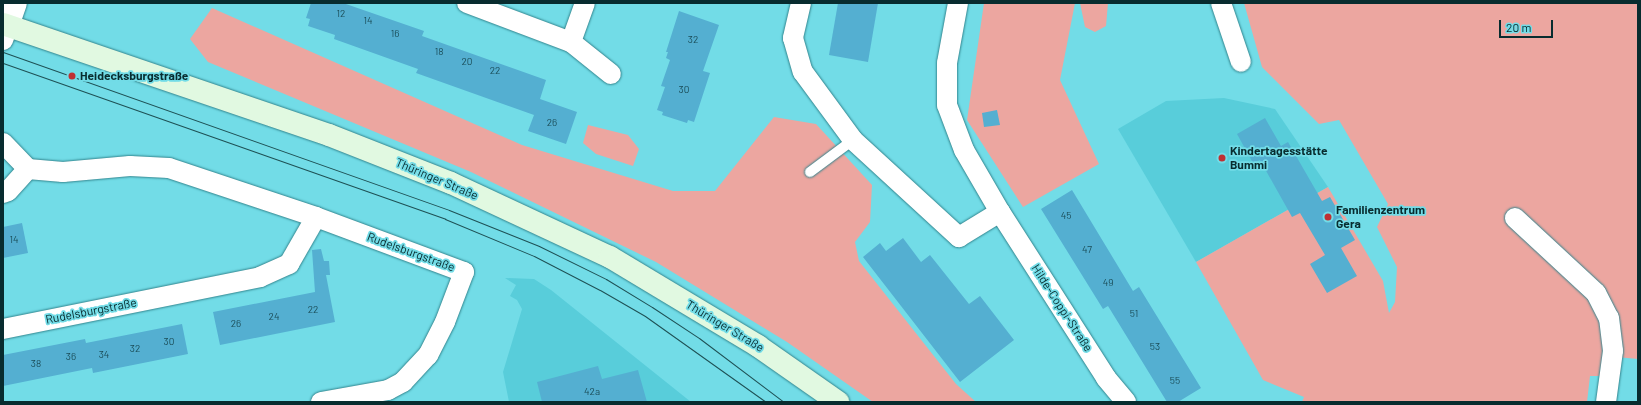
<!DOCTYPE html>
<html>
<head>
<meta charset="utf-8">
<style>
  body { margin:0 }
  #map { position:relative; width:1641px; height:405px; overflow:hidden; background:#72dce7; font-family:Barlow,sans-serif }
  div>[style] { position:absolute }
  .built>* { inset:0; background:#58cdda }
  .green>* { inset:0; background:#eca6a0 }
  .building>* { inset:0; background:#54afd1 }
  .roads { filter:drop-shadow(0 0 1px #32848d) drop-shadow(0 0 1px #32848d) }
  .service>* { height:10px; margin:-5px; padding:0 5px; transform-origin:5px; border-radius:5px; background:#fff }
  .minor>* { height:20px; margin:-10px; padding:0 10px; transform-origin:10px; border-radius:10px; background:#fff }
  .tertiary>* { height:22px; margin:-11px; padding:0 11px; transform-origin:11px; border-radius:11px; background:#fff }
  .secondary>* { height:22px; margin:-11px; padding:0 11px; transform-origin:11px; border-radius:11px; background:#e1f9e1 }
  .tram>* { height:1px; margin:-0.5px; padding:0 0.5px; transform-origin:0.5px; border-radius:0.5px; background:#1e5054 }
  .dots>* { width:11px; height:11px; translate:-50% -50%; box-sizing:border-box; border:2px solid #72dce7; border-radius:50% }
  span { translate:-50% -50%; white-space:nowrap; text-align:center; line-height:1.15; -webkit-text-stroke:3.5px #72dce7; paint-order:stroke }
  .number-label { font-size:10px; color:#1b4d58 }
  .number-label span { -webkit-text-stroke-width:0 }
  .poi-label { font-size:12px; color:#082c2f; font-weight:700 }
  .left { translate:0 -50%; text-align:left }
  .street-label { font-size:12px; color:#082c2f }
  .frame { position:absolute; inset:0; border:4px solid #082c2f; pointer-events:none }
  .scale { position:absolute; left:1499px; top:20px; width:54px; height:18px; box-sizing:border-box; border:2px solid #082c2f; border-top:0; padding-left:5px; font-size:12px; line-height:14px; white-space:nowrap; color:#082c2f; -webkit-text-stroke:3px #72dce7; paint-order:stroke }
</style>
</head>
<body>
<div id="map">
  <div class="built">
    <div style="clip-path:polygon(1224px 98px,1275px 109px,1328px 187px,1196px 262px,1118px 129px,1166px 101px)"></div>
    <div style="clip-path:polygon(505px 278px,534px 279px,551px 290px,691px 402px,509px 402px,503px 372px,522px 309px,517px 300px,510px 296px,516px 285px)"></div>
  </div>
  <div class="green">
    <div style="clip-path:polygon(984px 3px,1075px 3px,1060px 80px,1099px 164px,1023px 207px,967px 120px)"></div>
    <div style="clip-path:polygon(1080px 3px,1108px 3px,1106px 26px,1095px 32px,1085px 27px)"></div>
    <div style="clip-path:polygon(1244px 3px,1638px 3px,1638px 359px,1606px 356px,1603px 376px,1590px 376px,1587px 402px,1302px 402px,1304px 397px,1263px 380px,1196px 262px,1328px 187px,1383px 281px,1389px 313px,1395px 302px,1397px 267px,1377px 227px,1388px 204px,1339px 120px,1319px 124px,1262px 67px)"></div>
    <div style="clip-path:polygon(212px 8px,522px 145px,673px 191px,715px 191px,774px 117px,816px 124px,872px 185px,870px 222px,855px 242px,859px 261px,956px 384px,976px 402px,873px 402px,787px 342px,656px 262px,471px 172px,208px 62px,190px 39px)"></div>
    <div style="clip-path:polygon(588px 125px,628px 135px,639px 149px,633px 166px,596px 154px,583px 143px)"></div>
  </div>
  <div class="building">
    <div style="clip-path:polygon(311px 3px,343px 3px,424px 31px,422px 36px,546px 80px,540px 99px,577px 112px,566px 144px,528px 131px,534px 115px,416px 73px,418px 69px,334px 39px,335px 35px,308px 26px,310px 19px,306px 18px)"></div>
    <div style="clip-path:polygon(838px 3px,878px 3px,868px 62px,829px 55px)"></div>
    <div style="clip-path:polygon(679px 11px,719px 25px,703px 71px,710px 73px,694px 122px,688px 120px,687px 123px,662px 115px,663px 112px,657px 110px,665px 87px,661px 86px,670px 60px,666px 58px,668px 52px,666px 52px)"></div>
    <div style="clip-path:polygon(997px 110px,1000px 125px,984px 127px,982px 113px)"></div>
    <div style="clip-path:polygon(1265px 118px,1281px 146px,1288px 142px,1322px 201px,1330px 197px,1355px 240px,1341px 248px,1357px 276px,1327px 293px,1310px 264px,1325px 255px,1300px 213px,1292px 217px,1260px 160px,1253px 163px,1237px 134px)"></div>
    <div style="clip-path:polygon(1072px 190px,1133px 291px,1139px 287px,1201px 388px,1178px 402px,1167px 402px,1108px 306px,1103px 309px,1041px 209px)"></div>
    <div style="clip-path:polygon(22px 223px,28px 253px,3px 258px,3px 227px)"></div>
    <div style="clip-path:polygon(903px 238px,921px 262px,930px 255px,969px 304px,980px 296px,1014px 340px,960px 382px,863px 257px,880px 243px,886px 251px)"></div>
    <div style="clip-path:polygon(321px 249px,324px 261px,329px 261px,330px 275px,326px 275px,335px 322px,220px 345px,213px 312px,315px 292px,312px 250px)"></div>
    <div style="clip-path:polygon(182px 324px,188px 354px,93px 373px,92px 368px,3px 386px,3px 355px,85px 339px,86px 343px)"></div>
    <div style="clip-path:polygon(598px 366px,602px 379px,638px 370px,647px 402px,542px 402px,537px 382px)"></div>
  </div>
  <div class="roads">
    <div class="service">
      <div style="left:810px;top:172px;width:54px;rotate:-36.7deg"></div>
    </div>
    <div class="minor">
      <div style="left:467px;top:3px;width:111px;rotate:20.6deg"></div>
      <div style="left:571px;top:42px;width:51px;rotate:38.7deg"></div>
      <div style="left:801px;top:3px;width:36px;rotate:103deg"></div>
      <div style="left:793px;top:38px;width:35px;rotate:74deg"></div>
      <div style="left:803px;top:72px;width:84px;rotate:53.7deg"></div>
      <div style="left:853px;top:140px;width:144px;rotate:42.5deg"></div>
      <div style="left:959px;top:237px;width:48px;rotate:-31.4deg"></div>
      <div style="left:958px;top:3px;width:61px;rotate:100.4deg"></div>
      <div style="left:947px;top:63px;width:42px;rotate:90deg"></div>
      <div style="left:947px;top:105px;width:48px;rotate:69.3deg"></div>
      <div style="left:964px;top:150px;width:72px;rotate:59.9deg"></div>
      <div style="left:1000px;top:212px;width:197px;rotate:57.4deg"></div>
      <div style="left:1106px;top:378px;width:31px;rotate:50deg"></div>
      <div style="left:1221px;top:3px;width:62px;rotate:71.3deg"></div>
      <div style="left:3px;top:40px;width:15px;rotate:-70deg"></div>
      <div style="left:571px;top:42px;width:41px;rotate:-70.3deg"></div>
      <div style="left:3px;top:143px;width:36px;rotate:46deg"></div>
      <div style="left:28px;top:169px;width:35px;rotate:5deg"></div>
      <div style="left:63px;top:172px;width:67px;rotate:-5.1deg"></div>
      <div style="left:130px;top:166px;width:39px;rotate:3deg"></div>
      <div style="left:169px;top:168px;width:155px;rotate:18.4deg"></div>
      <div style="left:316px;top:217px;width:158px;rotate:20.4deg"></div>
      <div style="left:464px;top:272px;width:53px;rotate:110.8deg"></div>
      <div style="left:445px;top:322px;width:37px;rotate:117deg"></div>
      <div style="left:428px;top:355px;width:37px;rotate:133deg"></div>
      <div style="left:403px;top:382px;width:17px;rotate:152deg"></div>
      <div style="left:388px;top:390px;width:68px;rotate:169.8deg"></div>
      <div style="left:3px;top:193px;width:5px;rotate:-22deg"></div>
      <div style="left:8px;top:191px;width:30px;rotate:-48deg"></div>
      <div style="left:1515px;top:218px;width:110px;rotate:42.8deg"></div>
      <div style="left:1596px;top:293px;width:28px;rotate:63deg"></div>
      <div style="left:1609px;top:318px;width:33px;rotate:83deg"></div>
      <div style="left:1613px;top:351px;width:51px;rotate:97.8deg"></div>
      <div style="left:3px;top:329px;width:262px;rotate:-11.4deg"></div>
      <div style="left:260px;top:277px;width:32px;rotate:-24deg"></div>
      <div style="left:289px;top:264px;width:54px;rotate:-60.1deg"></div>
    </div>
    <div class="tertiary">
      <div style="left:8px;top:26px;width:24px;rotate:-71deg"></div>
    </div>
    <div class="secondary">
      <div style="left:3px;top:24px;width:344px;rotate:18.8deg"></div>
      <div style="left:329px;top:135px;width:131px;rotate:21.5deg"></div>
      <div style="left:451px;top:183px;width:175px;rotate:25deg"></div>
      <div style="left:610px;top:257px;width:173px;rotate:31deg"></div>
      <div style="left:758px;top:346px;width:98px;rotate:35deg"></div>
    </div>
  </div>
  <div class="tram">
    <div style="left:3px;top:52px;width:473px;rotate:19.5deg"></div>
    <div style="left:449px;top:210px;width:97px;rotate:21.8deg"></div>
    <div style="left:539px;top:246px;width:75px;rotate:26.2deg"></div>
    <div style="left:606px;top:279px;width:54px;rotate:31.3deg"></div>
    <div style="left:652px;top:307px;width:56px;rotate:33.4deg"></div>
    <div style="left:699px;top:338px;width:106px;rotate:37deg"></div>
    <div style="left:3px;top:63px;width:469px;rotate:19.4deg"></div>
    <div style="left:445px;top:219px;width:96px;rotate:22.6deg"></div>
    <div style="left:534px;top:256px;width:74px;rotate:27.3deg"></div>
    <div style="left:600px;top:290px;width:52px;rotate:30deg"></div>
    <div style="left:645px;top:316px;width:148px;rotate:35.4deg"></div>
  </div>
  <div class="dots">
    <div style="left:72px;top:76px;background:#bf3033"></div>
    <div style="left:1222px;top:158px;background:#bf3033"></div>
    <div style="left:1328px;top:217px;background:#bf3033"></div>
  </div>
  <div class="number-label">
    <span style="left:341px;top:14px">12</span>
    <span style="left:368px;top:21px">14</span>
    <span style="left:395px;top:34px">16</span>
    <span style="left:693px;top:40px">32</span>
    <span style="left:439px;top:52px">18</span>
    <span style="left:467px;top:62px">20</span>
    <span style="left:495px;top:71px">22</span>
    <span style="left:684px;top:90px">30</span>
    <span style="left:552px;top:123px">26</span>
    <span style="left:1066px;top:216px">45</span>
    <span style="left:14px;top:240px">14</span>
    <span style="left:1087px;top:250px">47</span>
    <span style="left:1108px;top:283px">49</span>
    <span style="left:313px;top:310px">22</span>
    <span style="left:1134px;top:314px">51</span>
    <span style="left:274px;top:317px">24</span>
    <span style="left:236px;top:324px">26</span>
    <span style="left:169px;top:342px">30</span>
    <span style="left:1155px;top:347px">53</span>
    <span style="left:135px;top:349px">32</span>
    <span style="left:104px;top:355px">34</span>
    <span style="left:71px;top:357px">36</span>
    <span style="left:36px;top:364px">38</span>
    <span style="left:1175px;top:381px">55</span>
    <span style="left:592px;top:392px">42a</span>
  </div>
  <div class="poi-label">
    <span class="left" style="left:80px;top:76px">Heidecksburgstraße</span>
    <span class="left" style="left:1230px;top:158px">Kindertagesstätte<br>Bummi</span>
    <span class="left" style="left:1336px;top:217px">Familienzentrum<br>Gera</span>
  </div>
  <div class="street-label">
    <span style="left:437px;top:179px;rotate:23deg">Thüringer Straße</span>
    <span style="left:411px;top:252px;rotate:20deg">Rudelsburgstraße</span>
    <span style="left:1062px;top:308px;rotate:57deg">Hilde-Coppi-Straße</span>
    <span style="left:91px;top:311px;rotate:-11deg">Rudelsburgstraße</span>
    <span style="left:725px;top:326px;rotate:31deg">Thüringer Straße</span>
  </div>
  <div class="frame"></div>
  <div class="scale">20 m</div>
</div>
</body>
</html>
